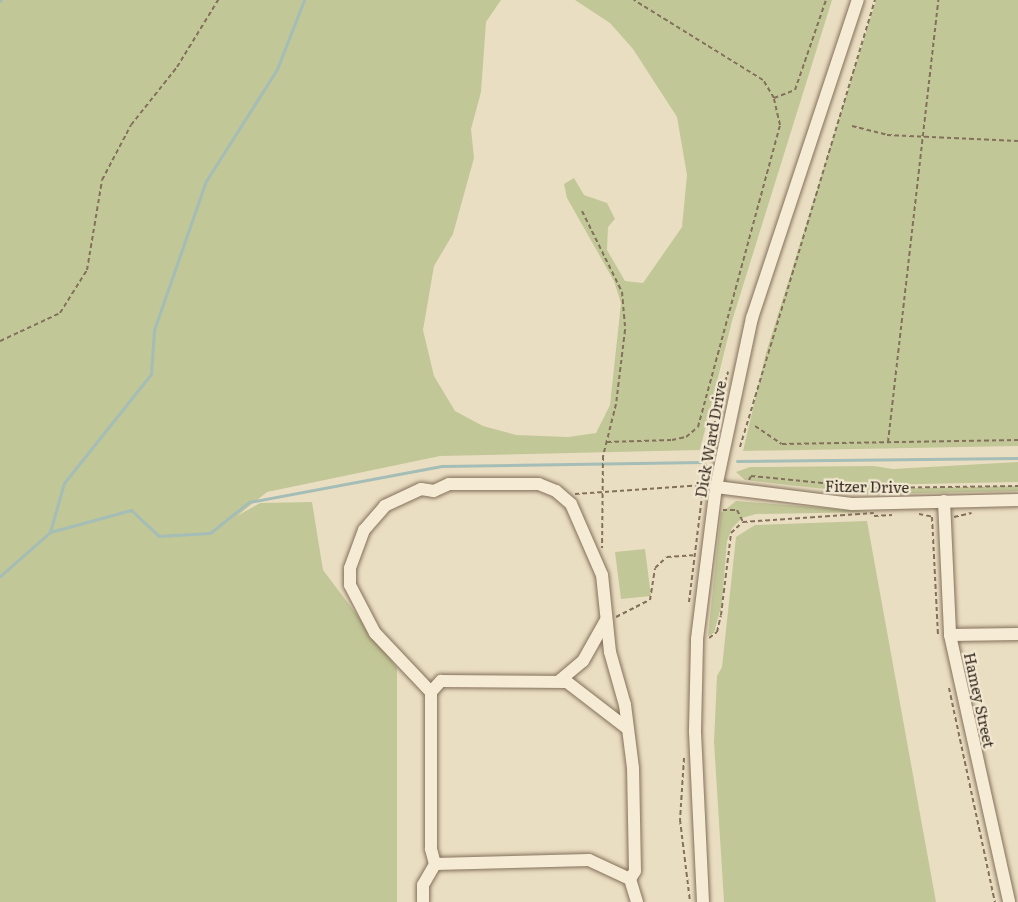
<!DOCTYPE html>
<html>
<head>
<meta charset="utf-8">
<style>
  body { margin:0 }
  #map { position:relative; width:1018px; height:902px; overflow:hidden; background:#eadec2; font-family:Literata,serif }
  div>[style] { position:absolute }
  .green>* { inset:0; background:#c2c797 }
  .stream>* { height:3px; margin:-1.5px; padding:0 1.5px; transform-origin:1.5px; border-radius:1.5px; background:#a4bdb6 }
  .path>* { height:2px; margin-top:-1px; transform-origin:0; background:repeating-linear-gradient(90deg,#83705b 0 4.5px,transparent 0 7.5px) }
  .roads { filter:drop-shadow(0 0 2px #83705b) drop-shadow(0 0 2px #83705b) }
  .minor>* { height:12px; margin:-6px; padding:0 6px; transform-origin:6px; border-radius:6px; background:#f6ecd5 }
  span { translate:-50% -50%; white-space:nowrap; text-align:center; line-height:1.15; -webkit-text-stroke:4.5px #f2e8d1; paint-order:stroke }
  .street-label { font-size:15px; color:#33281e }
</style>
</head>
<body>
<div id="map">
  <div class="green">
    <div style="clip-path:polygon(0 0,501px 0,486px 22px,481px 92px,471px 129px,474px 158px,453px 234px,434px 266px,423px 330px,434px 376px,455px 411px,483px 426px,516px 435px,568px 437px,596px 433px,610px 405px,621px 303px,614px 281px,567px 198px,564px 184px,574px 178px,584px 195px,607px 203px,615px 219px,608px 227px,607px 250px,625px 281px,643px 283px,682px 227px,687px 175px,677px 117px,633px 49px,610px 23px,575px 0,832px 0,732px 321px,700px 450px,440px 456px,267px 492px,237px 516px,260px 503px,312px 502px,323px 570px,397px 668px,397px 902px,0 902px)"></div>
    <div style="clip-path:polygon(876px 0,1018px 0,1018px 446px,743px 451px,766px 353px)"></div>
    <div style="clip-path:polygon(1018px 462px,1018px 482px,872px 485px,870px 494px,745px 480px,736px 472px,750px 467px,874px 466px,893px 469px)"></div>
    <div style="clip-path:polygon(1018px 486px,1018px 491px,875px 494px,875px 489px)"></div>
    <div style="clip-path:polygon(736px 501px,871px 512px,756px 514px,742px 518px,732px 528px,727px 541px,722px 603px,714px 633px,708px 636px,721px 513px)"></div>
    <div style="clip-path:polygon(867px 521px,936px 902px,724px 902px,714px 742px,717px 676px,722px 667px,736px 537px,755px 525px)"></div>
    <div style="clip-path:polygon(645px 549px,651px 596px,621px 599px,615px 552px)"></div>
  </div>
  <div class="stream">
    <div style="left:0;top:1px;width:1px;rotate:-45deg"></div>
    <div style="left:737px;top:461px;width:281px;rotate:-0.6deg"></div>
    <div style="left:50px;top:532px;width:84px;rotate:-15.2deg"></div>
    <div style="left:131px;top:510px;width:38px;rotate:43deg"></div>
    <div style="left:159px;top:536px;width:51px;rotate:-3.4deg"></div>
    <div style="left:210px;top:533px;width:50px;rotate:-38.5deg"></div>
    <div style="left:249px;top:502px;width:196px;rotate:-10.6deg"></div>
    <div style="left:442px;top:466px;width:260px;rotate:-0.9deg"></div>
    <div style="left:0;top:576px;width:67px;rotate:-41.3deg"></div>
    <div style="left:50px;top:532px;width:51px;rotate:-74.1deg"></div>
    <div style="left:64px;top:483px;width:139px;rotate:-51.4deg"></div>
    <div style="left:151px;top:374px;width:44px;rotate:-86.1deg"></div>
    <div style="left:154px;top:330px;width:158px;rotate:-70.8deg"></div>
    <div style="left:206px;top:181px;width:133px;rotate:-57.6deg"></div>
    <div style="left:277px;top:69px;width:74px;rotate:-68.6deg"></div>
  </div>
  <div class="path">
    <div style="left:774px;top:98px;width:22px;rotate:-21deg"></div>
    <div style="left:795px;top:90px;width:95px;rotate:-71deg"></div>
    <div style="left:852px;top:126px;width:36px;rotate:14deg"></div>
    <div style="left:887px;top:135px;width:131px;rotate:2.6deg"></div>
    <div style="left:582px;top:211px;width:90px;rotate:63.7deg"></div>
    <div style="left:622px;top:292px;width:38px;rotate:85deg"></div>
    <div style="left:625px;top:330px;width:75px;rotate:96.9deg"></div>
    <div style="left:616px;top:404px;width:54px;rotate:104deg"></div>
    <div style="left:603px;top:456px;width:92px;rotate:90.6deg"></div>
    <div style="left:0;top:341px;width:66px;rotate:-25deg"></div>
    <div style="left:60px;top:313px;width:51px;rotate:-57.9deg"></div>
    <div style="left:87px;top:270px;width:91px;rotate:-80.5deg"></div>
    <div style="left:102px;top:180px;width:62px;rotate:-62.2deg"></div>
    <div style="left:131px;top:125px;width:74px;rotate:-51.6deg"></div>
    <div style="left:177px;top:67px;width:79px;rotate:-58.5deg"></div>
    <div style="left:755px;top:426px;width:32px;rotate:34deg"></div>
    <div style="left:782px;top:444px;width:236px;rotate:-1deg"></div>
    <div style="left:607px;top:442px;width:65px;rotate:-1.8deg"></div>
    <div style="left:672px;top:440px;width:14px;rotate:-12deg"></div>
    <div style="left:686px;top:437px;width:16px;rotate:-40deg"></div>
    <div style="left:698px;top:427px;width:313px;rotate:-74.8deg"></div>
    <div style="left:780px;top:125px;width:28px;rotate:-103deg"></div>
    <div style="left:774px;top:98px;width:21px;rotate:-121deg"></div>
    <div style="left:763px;top:80px;width:152px;rotate:-148.2deg"></div>
    <div style="left:888px;top:442px;width:445px;rotate:-83.5deg"></div>
    <div style="left:740px;top:447px;width:467px;rotate:-73.2deg"></div>
    <div style="left:749px;top:480px;width:4px;rotate:-63deg"></div>
    <div style="left:751px;top:476px;width:122px;rotate:5.7deg"></div>
    <div style="left:873px;top:493px;width:5px;rotate:-90deg"></div>
    <div style="left:873px;top:488px;width:145px;rotate:-0.8deg"></div>
    <div style="left:575px;top:494px;width:129px;rotate:-4deg"></div>
    <div style="left:723px;top:510px;width:14px"></div>
    <div style="left:737px;top:510px;width:13px;rotate:63deg"></div>
    <div style="left:919px;top:514px;width:15px;rotate:11deg"></div>
    <div style="left:874px;top:516px;width:18px;rotate:-3deg"></div>
    <div style="left:932px;top:517px;width:118px;rotate:87.1deg"></div>
    <div style="left:954px;top:517px;width:18px;rotate:-13deg"></div>
    <div style="left:689px;top:602px;width:156px;rotate:-83deg"></div>
    <div style="left:708px;top:447px;width:78px;rotate:-75.1deg"></div>
    <div style="left:616px;top:617px;width:38px;rotate:-27deg"></div>
    <div style="left:650px;top:600px;width:32px;rotate:-81deg"></div>
    <div style="left:655px;top:568px;width:16px;rotate:-43deg"></div>
    <div style="left:667px;top:557px;width:26px;rotate:-4deg"></div>
    <div style="left:709px;top:638px;width:10px;rotate:-37deg"></div>
    <div style="left:717px;top:632px;width:17px;rotate:-77deg"></div>
    <div style="left:721px;top:615px;width:83px;rotate:-83deg"></div>
    <div style="left:731px;top:533px;width:16px;rotate:-43deg"></div>
    <div style="left:743px;top:522px;width:131px;rotate:-3.9deg"></div>
    <div style="left:949px;top:688px;width:219px;rotate:77.9deg"></div>
    <div style="left:684px;top:758px;width:62px;rotate:93.7deg"></div>
    <div style="left:680px;top:820px;width:83px;rotate:83deg"></div>
  </div>
  <div class="roads">
    <div class="minor">
      <div style="left:716px;top:487px;width:137px;rotate:7.1deg"></div>
      <div style="left:852px;top:504px;width:166px;rotate:-1.4deg"></div>
      <div style="left:944px;top:501px;width:134px;rotate:87.4deg"></div>
      <div style="left:950px;top:635px;width:273px;rotate:77.5deg"></div>
      <div style="left:950px;top:635px;width:68px;rotate:-0.8deg"></div>
      <div style="left:559px;top:681px;width:31px;rotate:-40deg"></div>
      <div style="left:583px;top:661px;width:45px;rotate:-60.6deg"></div>
      <div style="left:435px;top:864px;width:16px;rotate:-105deg"></div>
      <div style="left:431px;top:849px;width:157px;rotate:-90deg"></div>
      <div style="left:431px;top:692px;width:15px;rotate:-48deg"></div>
      <div style="left:441px;top:681px;width:126px;rotate:0.5deg"></div>
      <div style="left:567px;top:682px;width:77px;rotate:37.6deg"></div>
      <div style="left:630px;top:879px;width:24px;rotate:73deg"></div>
      <div style="left:423px;top:902px;width:17px;rotate:-90deg"></div>
      <div style="left:423px;top:885px;width:24px;rotate:-60deg"></div>
      <div style="left:435px;top:864px;width:154px;rotate:-1.5deg"></div>
      <div style="left:589px;top:860px;width:45px;rotate:24.9deg"></div>
      <div style="left:630px;top:879px;width:9px;rotate:-58deg"></div>
      <div style="left:635px;top:871px;width:103px;rotate:-91.1deg"></div>
      <div style="left:633px;top:768px;width:64px;rotate:-97.2deg"></div>
      <div style="left:625px;top:705px;width:55px;rotate:-105.8deg"></div>
      <div style="left:610px;top:652px;width:77px;rotate:-95.9deg"></div>
      <div style="left:602px;top:575px;width:77px;rotate:-113.6deg"></div>
      <div style="left:571px;top:504px;width:20px;rotate:-139deg"></div>
      <div style="left:556px;top:491px;width:18px;rotate:-158deg"></div>
      <div style="left:539px;top:484px;width:90px;rotate:180deg"></div>
      <div style="left:449px;top:484px;width:17px;rotate:155deg"></div>
      <div style="left:434px;top:491px;width:13px;rotate:-171deg"></div>
      <div style="left:421px;top:489px;width:40px;rotate:155deg"></div>
      <div style="left:385px;top:506px;width:32px;rotate:131deg"></div>
      <div style="left:364px;top:530px;width:40px;rotate:110.2deg"></div>
      <div style="left:350px;top:568px;width:17px;rotate:90deg"></div>
      <div style="left:350px;top:585px;width:54px;rotate:62.5deg"></div>
      <div style="left:375px;top:633px;width:81px;rotate:46.5deg"></div>
      <div style="left:703px;top:902px;width:172px;rotate:-92.7deg"></div>
      <div style="left:695px;top:730px;width:91px;rotate:-88.7deg"></div>
      <div style="left:697px;top:639px;width:153px;rotate:-82.9deg"></div>
      <div style="left:716px;top:487px;width:173px;rotate:-78deg"></div>
      <div style="left:752px;top:318px;width:335px;rotate:-71.6deg"></div>
    </div>
  </div>
  <div class="street-label">
    <span style="left:710px;top:439px;rotate:-80deg">Dick Ward Drive</span>
    <span style="left:867px;top:486px;rotate:1deg">Fitzer Drive</span>
    <span style="left:980px;top:700px;rotate:78deg">Hamey Street</span>
  </div>
</div>
</body>
</html>
